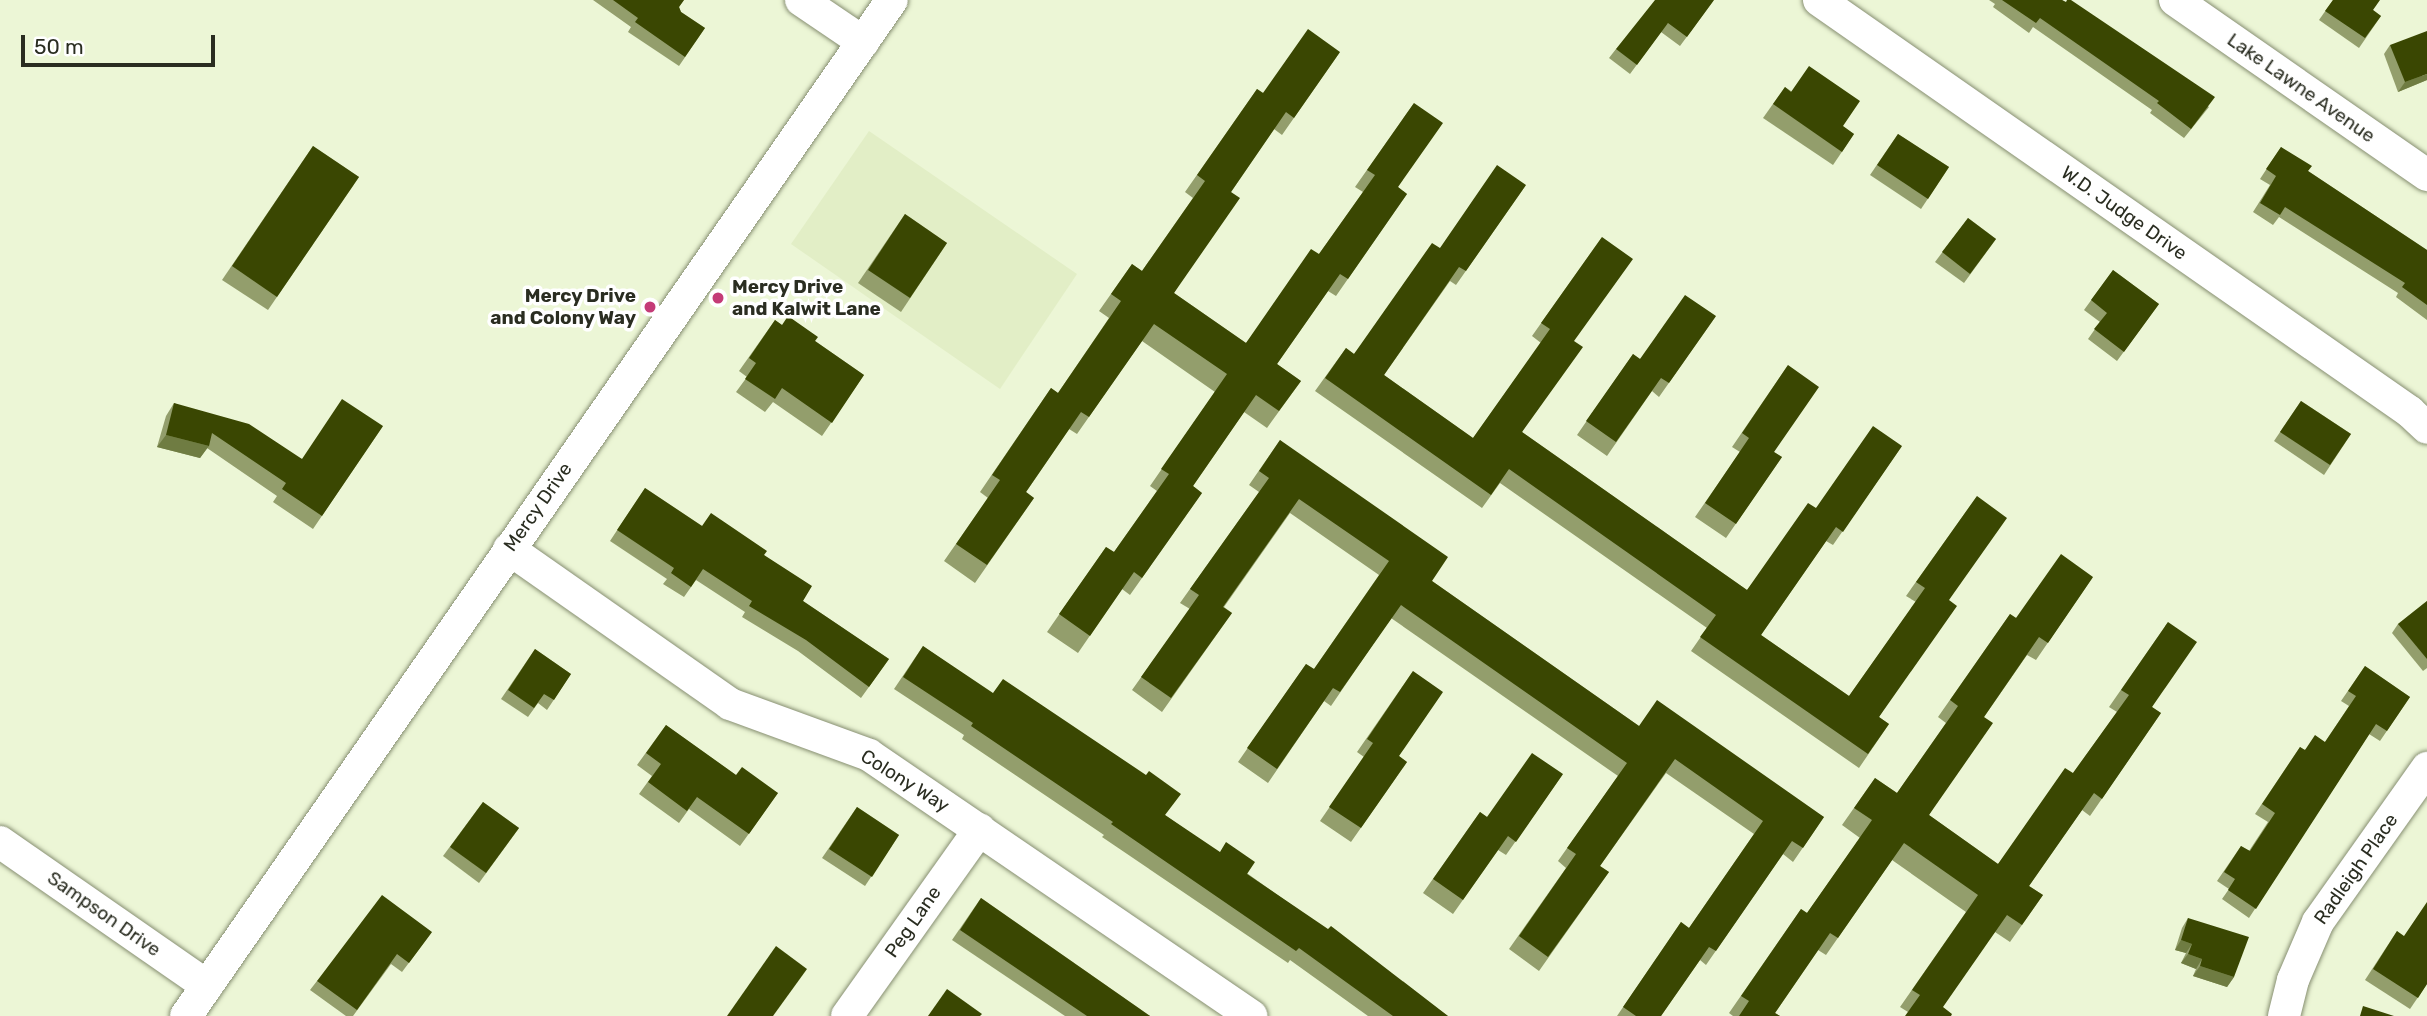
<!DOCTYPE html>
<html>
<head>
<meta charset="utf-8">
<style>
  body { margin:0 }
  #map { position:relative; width:2427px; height:1016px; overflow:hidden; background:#ecf6d6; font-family:Rubik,sans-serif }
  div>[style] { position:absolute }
  .built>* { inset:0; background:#e2eec6 }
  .roads { filter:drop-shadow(0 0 2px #878f72) drop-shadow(0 0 2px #878f72) }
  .minor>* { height:32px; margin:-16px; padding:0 16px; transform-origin:16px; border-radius:16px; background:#fff }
  .wall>* { inset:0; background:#939e6c }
  .shaded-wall>* { inset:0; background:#6f7c42 }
  .building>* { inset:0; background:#3a4702 }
  .dots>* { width:19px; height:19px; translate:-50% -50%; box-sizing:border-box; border:4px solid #fff; border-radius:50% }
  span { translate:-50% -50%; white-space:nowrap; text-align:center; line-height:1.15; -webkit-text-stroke:7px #fff; paint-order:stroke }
  .street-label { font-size:19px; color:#2a2d21 }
  .poi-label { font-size:19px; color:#2a2d21; font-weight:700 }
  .left { translate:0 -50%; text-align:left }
  .right { translate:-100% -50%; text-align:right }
  .scale { position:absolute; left:21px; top:35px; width:194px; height:32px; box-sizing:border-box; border:4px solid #2a2d21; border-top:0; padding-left:9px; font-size:21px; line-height:24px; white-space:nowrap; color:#2a2d21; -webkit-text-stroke:5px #fff; paint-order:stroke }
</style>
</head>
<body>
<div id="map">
  <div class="built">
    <div style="clip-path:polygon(869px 131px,1077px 274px,1000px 389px,791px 244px)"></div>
  </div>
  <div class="roads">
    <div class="minor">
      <div style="left:801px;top:0;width:75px;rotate:34.1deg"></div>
      <div style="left:1819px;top:0;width:720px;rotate:34.88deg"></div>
      <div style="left:2410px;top:412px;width:23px;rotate:43deg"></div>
      <div style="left:2175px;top:0;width:307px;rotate:34.8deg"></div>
      <div style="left:509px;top:549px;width:270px;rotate:35deg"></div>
      <div style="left:730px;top:704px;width:148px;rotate:20.1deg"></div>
      <div style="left:869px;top:755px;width:463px;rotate:34.3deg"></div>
      <div style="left:0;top:842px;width:252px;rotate:34.8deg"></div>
      <div style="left:186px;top:1016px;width:1237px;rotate:-55.21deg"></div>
      <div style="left:847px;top:1016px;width:229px;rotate:-54.6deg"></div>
      <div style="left:2284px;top:1016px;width:37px;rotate:-76deg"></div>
      <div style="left:2293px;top:980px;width:63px;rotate:-66.7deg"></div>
      <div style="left:2318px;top:922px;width:189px;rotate:-54.7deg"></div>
    </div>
  </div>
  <div class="wall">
    <div style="clip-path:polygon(593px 0,684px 0,679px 7px,681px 12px,705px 28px,679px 66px,628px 32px,631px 27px)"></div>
    <div style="clip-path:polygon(1714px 0,1680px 46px,1661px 32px,1630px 74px,1609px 58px,1616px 49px)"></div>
    <div style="clip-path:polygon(1989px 0,2062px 0,2209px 107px,2184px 138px,2150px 113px,2152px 110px,2033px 27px,2029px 33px,1993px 7px,1995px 4px)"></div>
    <div style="clip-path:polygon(2333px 0,2373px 10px,2381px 16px,2359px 48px,2319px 20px)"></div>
    <div style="clip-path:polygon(2390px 45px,2427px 80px,2398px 92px,2384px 54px)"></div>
    <div style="clip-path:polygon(1340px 52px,1282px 135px,1274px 129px,1231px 192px,1174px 293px,1246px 343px,1319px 254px,1363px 192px,1355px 187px,1414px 103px,1398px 187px,1407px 194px,1336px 296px,1328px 291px,1277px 364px,1301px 381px,1267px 428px,1244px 412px,1193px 486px,1202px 493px,1130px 595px,1122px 589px,1078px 653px,1047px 632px,1106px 547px,1114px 552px,1157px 491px,1150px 486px,1215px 392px,1142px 341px,1077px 434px,1069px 429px,1026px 492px,1034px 498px,975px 583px,944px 561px,988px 498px,980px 492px,1051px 388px,1058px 393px,1109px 318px,1099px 311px,1132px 264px,1142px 271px,1193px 198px,1185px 192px,1257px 89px,1263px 93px)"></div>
    <div style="clip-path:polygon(1785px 87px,1854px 134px,1833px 165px,1763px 118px)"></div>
    <div style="clip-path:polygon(1898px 134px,1949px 167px,1921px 209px,1870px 175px)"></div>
    <div style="clip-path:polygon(313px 146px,359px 177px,268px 310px,222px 280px)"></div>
    <div style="clip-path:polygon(2281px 147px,2308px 171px,2427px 250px,2427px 320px,2396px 297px,2398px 293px,2279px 217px,2273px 225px,2253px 212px,2270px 185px,2260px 179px)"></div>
    <div style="clip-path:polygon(1526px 185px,1456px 285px,1450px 281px,1384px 375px,1473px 438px,1541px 343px,1532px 336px,1602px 237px,1574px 341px,1522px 432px,1747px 590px,1816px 508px,1902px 446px,1833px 545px,1826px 541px,1761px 635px,1849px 696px,1916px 602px,1906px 596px,1977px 496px,1949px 600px,1879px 717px,1889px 724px,1859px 768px,1691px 651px,1707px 628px,1500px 483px,1482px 508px,1315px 391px,1346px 348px,1354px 354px,1440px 248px)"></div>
    <div style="clip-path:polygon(905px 214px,947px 243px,901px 312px,858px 283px)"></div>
    <div style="clip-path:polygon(1968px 218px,1996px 239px,1964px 283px,1935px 262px)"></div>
    <div style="clip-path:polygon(2113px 270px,2159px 304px,2117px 361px,2088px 339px,2100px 322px,2084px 310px)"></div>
    <div style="clip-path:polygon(1716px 316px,1659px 397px,1652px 391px,1607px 456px,1577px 435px,1633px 354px,1640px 359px)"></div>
    <div style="clip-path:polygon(775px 320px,782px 325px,815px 341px,864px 375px,822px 436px,773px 402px,765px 412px,736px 392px,747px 377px,739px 371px)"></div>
    <div style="clip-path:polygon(1788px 365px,1774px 452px,1782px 457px,1726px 538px,1695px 517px,1740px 452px,1732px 447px)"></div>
    <div style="clip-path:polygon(2301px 401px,2351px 434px,2324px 475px,2274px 441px)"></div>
    <div style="clip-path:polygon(174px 403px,302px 459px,383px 426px,313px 529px,273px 502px,277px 496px,207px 448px,200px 458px,157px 447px,166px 416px)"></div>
    <div style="clip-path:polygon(1280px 440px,1432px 581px,1639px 726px,1824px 817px,1793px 862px,1783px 854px,1706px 965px,1700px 960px,1661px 1016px,1617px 1016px,1681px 922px,1689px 928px,1754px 834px,1666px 773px,1600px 866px,1609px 872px,1539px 971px,1509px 949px,1566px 868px,1558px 861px,1618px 776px,1391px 618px,1331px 706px,1324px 701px,1268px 783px,1238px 762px,1306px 664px,1314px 669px,1379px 575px,1290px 513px,1224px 607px,1232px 613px,1162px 712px,1132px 690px,1190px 609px,1180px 603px,1259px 492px,1249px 485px)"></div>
    <div style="clip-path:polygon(645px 488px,702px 526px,764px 555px,803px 601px,889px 659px,861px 698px,798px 651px,742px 617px,745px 612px,696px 580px,684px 597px,663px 584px,667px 579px,610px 541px)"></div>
    <div style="clip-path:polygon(2093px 577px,2036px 660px,2027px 655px,1984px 717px,1929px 815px,1998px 864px,2073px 773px,2117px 712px,2109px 707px,2168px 622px,2152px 707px,2161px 713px,2090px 816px,2082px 810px,2029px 886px,2043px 895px,2010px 942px,1995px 932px,1908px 1012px,1900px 1007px,1966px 912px,1892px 860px,1826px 955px,1818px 950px,1775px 1013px,1780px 1016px,1733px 1016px,1729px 1013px,1801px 909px,1807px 913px,1860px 838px,1842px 825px,1875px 778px,1897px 793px,1946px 723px,1938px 717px,2010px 614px,2016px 618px)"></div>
    <div style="clip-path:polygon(2427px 601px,2427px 668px,2423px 671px,2392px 633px,2398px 624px)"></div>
    <div style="clip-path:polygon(923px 646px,1165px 815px,1448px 1016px,1368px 1016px,1290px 960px,1288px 963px,1102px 837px,1104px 835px,962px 739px,964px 735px,894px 689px)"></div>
    <div style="clip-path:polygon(535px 649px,571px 674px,547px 710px,538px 703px,528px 717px,501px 699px)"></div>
    <div style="clip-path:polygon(2365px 666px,2410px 697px,2380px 741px,2369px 734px,2249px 918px,2222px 899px,2229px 889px,2217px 881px,2241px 846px,2249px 851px,2268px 822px,2255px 814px,2300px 747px,2304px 750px,2325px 742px,2349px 706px,2341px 701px)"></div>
    <div style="clip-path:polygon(1413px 671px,1399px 756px,1407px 762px,1351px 842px,1320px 821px,1364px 757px,1357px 752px)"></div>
    <div style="clip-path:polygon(666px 725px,736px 775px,778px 793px,740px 846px,689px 809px,679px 823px,639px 794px,652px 776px,637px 765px)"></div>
    <div style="clip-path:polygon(1563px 774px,1506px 855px,1498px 850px,1453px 914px,1423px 893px,1480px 812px,1487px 817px)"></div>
    <div style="clip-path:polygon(483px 802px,519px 828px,479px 883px,443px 856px)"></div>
    <div style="clip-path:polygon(857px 807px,899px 835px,865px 886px,822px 858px)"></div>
    <div style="clip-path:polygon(981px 898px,1150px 1016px,1065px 1016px,952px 940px)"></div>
    <div style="clip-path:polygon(2188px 918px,2234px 977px,2227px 987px,2193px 976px,2196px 969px,2181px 963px,2186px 953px,2175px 950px,2182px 928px)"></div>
    <div style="clip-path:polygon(2397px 931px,2427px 984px,2410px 1009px,2365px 980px)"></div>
    <div style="clip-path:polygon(432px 932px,402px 972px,391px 964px,353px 1016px,346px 1016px,310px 990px,317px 981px)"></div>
  </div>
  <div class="shaded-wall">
    <div style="clip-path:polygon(2427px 74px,2427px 80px,2398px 92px,2405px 82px)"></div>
    <div style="clip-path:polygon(166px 435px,209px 446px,200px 458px,157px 447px)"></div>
    <div style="clip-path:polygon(2181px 940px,2192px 944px,2186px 953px,2175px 950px)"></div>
    <div style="clip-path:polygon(2188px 954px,2202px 959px,2196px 969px,2181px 963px)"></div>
    <div style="clip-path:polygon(2200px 966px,2234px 977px,2227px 987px,2193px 976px)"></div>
  </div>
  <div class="building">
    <div style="clip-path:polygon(613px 0,684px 0,679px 7px,681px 12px,705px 28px,685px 57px,635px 22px,638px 18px)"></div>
    <div style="clip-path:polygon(1655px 0,1714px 0,1687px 37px,1668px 23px,1637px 65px,1616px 49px)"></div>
    <div style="clip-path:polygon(2002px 0,2062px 0,2066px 2px,2067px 0,2071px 0,2215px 97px,2191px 129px,2157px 103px,2159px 101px,2040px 18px,2036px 23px)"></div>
    <div style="clip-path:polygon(2333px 0,2380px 0,2373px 10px,2381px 16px,2365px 38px,2325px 11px)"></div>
    <div style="clip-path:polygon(1308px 29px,1340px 52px,1294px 118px,1286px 112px,1231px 192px,1240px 198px,1174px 293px,1246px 343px,1311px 249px,1319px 254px,1375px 175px,1367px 170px,1414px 103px,1443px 123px,1398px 187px,1407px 194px,1348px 279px,1340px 274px,1277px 364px,1301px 381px,1279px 411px,1256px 395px,1193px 486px,1202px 493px,1142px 578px,1134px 572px,1090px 636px,1059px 614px,1106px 547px,1114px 552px,1169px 474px,1161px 469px,1227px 374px,1154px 324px,1089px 417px,1081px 412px,1026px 492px,1034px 498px,987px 565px,956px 544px,1000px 480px,992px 475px,1051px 388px,1058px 393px,1121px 301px,1111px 294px,1132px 264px,1142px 271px,1205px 181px,1197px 175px,1257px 89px,1263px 93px)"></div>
    <div style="clip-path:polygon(2427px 31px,2427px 74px,2405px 82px,2390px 45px)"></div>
    <div style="clip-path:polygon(1809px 66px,1860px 101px,1843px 126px,1854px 134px,1842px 152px,1773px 104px,1785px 87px,1791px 92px)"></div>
    <div style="clip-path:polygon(1898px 134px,1949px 167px,1928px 199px,1877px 165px)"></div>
    <div style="clip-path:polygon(313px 146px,359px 177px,277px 297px,232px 266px)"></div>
    <div style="clip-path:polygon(2281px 147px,2312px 166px,2308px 171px,2427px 250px,2427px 305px,2402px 287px,2405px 283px,2285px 207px,2280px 215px,2260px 203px,2276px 176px,2266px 169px)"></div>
    <div style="clip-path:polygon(1497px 165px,1526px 185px,1466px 271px,1459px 267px,1384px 375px,1473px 438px,1550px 329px,1541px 323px,1602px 237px,1633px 259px,1574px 341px,1583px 347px,1522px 432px,1747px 590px,1808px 503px,1816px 508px,1873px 426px,1902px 446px,1843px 532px,1836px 527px,1761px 635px,1849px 696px,1925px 588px,1916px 582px,1977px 496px,2007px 518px,1949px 600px,1957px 606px,1879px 717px,1889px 724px,1868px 754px,1700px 637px,1716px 615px,1509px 469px,1491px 495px,1325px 378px,1346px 348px,1354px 354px,1432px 243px,1440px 248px)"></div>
    <div style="clip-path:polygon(905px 214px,947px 243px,910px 298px,868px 270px)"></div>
    <div style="clip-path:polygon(1968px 218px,1996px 239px,1970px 274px,1942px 252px)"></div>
    <div style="clip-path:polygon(2113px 270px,2159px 304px,2124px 352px,2094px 329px,2107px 313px,2091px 300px)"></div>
    <div style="clip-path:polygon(1685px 295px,1716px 316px,1669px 383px,1661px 378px,1616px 442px,1586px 421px,1633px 354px,1640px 359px)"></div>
    <div style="clip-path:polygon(788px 316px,818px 337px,815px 341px,864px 375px,832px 423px,782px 388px,775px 399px,745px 379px,756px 363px,749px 358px,775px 320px,782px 325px)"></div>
    <div style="clip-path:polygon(1788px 365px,1819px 387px,1774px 452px,1782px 457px,1736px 524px,1705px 503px,1749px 438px,1742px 433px)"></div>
    <div style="clip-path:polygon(342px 399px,383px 426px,322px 516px,282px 489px,286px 483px,212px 433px,209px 446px,166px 435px,174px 403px,249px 424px,302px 459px)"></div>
    <div style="clip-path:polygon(2301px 401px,2351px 434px,2330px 465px,2280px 432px)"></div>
    <div style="clip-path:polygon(1280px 440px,1448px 557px,1432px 581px,1639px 726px,1657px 700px,1824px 817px,1803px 848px,1792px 841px,1716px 951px,1709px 947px,1661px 1016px,1636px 1016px,1623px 1007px,1681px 922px,1689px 928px,1763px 821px,1675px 759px,1600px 866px,1609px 872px,1548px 957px,1519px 936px,1576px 854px,1567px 848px,1627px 763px,1401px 605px,1340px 692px,1333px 688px,1277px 769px,1247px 748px,1306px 664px,1314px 669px,1389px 561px,1299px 499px,1223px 607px,1232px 613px,1171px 698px,1141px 677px,1199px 595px,1190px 589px,1269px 478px,1259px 471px)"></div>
    <div style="clip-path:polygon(645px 488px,702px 526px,711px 513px,767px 551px,764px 555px,812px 586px,803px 601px,889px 659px,869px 687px,806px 640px,749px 606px,752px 601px,703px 569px,691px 587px,671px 573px,674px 568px,617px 530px)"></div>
    <div style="clip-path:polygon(2061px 554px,2093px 577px,2048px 643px,2039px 637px,1984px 717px,1993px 723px,1929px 815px,1998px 864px,2065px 768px,2073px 773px,2129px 695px,2121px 690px,2168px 622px,2197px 642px,2152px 707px,2161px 713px,2102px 799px,2094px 793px,2029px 886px,2043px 895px,2022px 925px,2007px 915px,1943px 1007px,1952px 1014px,1951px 1016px,1905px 1016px,1920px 995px,1912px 990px,1978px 895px,1904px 843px,1838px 938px,1830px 933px,1775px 1013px,1780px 1016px,1739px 1016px,1749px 1001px,1741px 996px,1801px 909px,1807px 913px,1872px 820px,1854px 808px,1875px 778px,1897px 793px,1958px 706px,1950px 700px,2010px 614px,2016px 618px)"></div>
    <div style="clip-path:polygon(2427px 601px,2427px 659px,2398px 624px)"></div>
    <div style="clip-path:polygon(923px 646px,993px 693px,1003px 679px,1146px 775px,1149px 771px,1181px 794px,1165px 815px,1220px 852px,1226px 842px,1255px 862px,1247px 874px,1328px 929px,1331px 926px,1448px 1016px,1393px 1016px,1299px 948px,1296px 951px,1111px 824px,1113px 822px,971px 726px,973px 723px,903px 677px)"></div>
    <div style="clip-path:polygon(535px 649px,571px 674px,554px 700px,544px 694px,534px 708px,508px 690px)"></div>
    <div style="clip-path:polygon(2365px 666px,2410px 697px,2387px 731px,2376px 724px,2256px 909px,2228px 890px,2235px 879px,2224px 872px,2241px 846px,2250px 851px,2275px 813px,2262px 804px,2300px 747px,2305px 750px,2315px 735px,2325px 742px,2356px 696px,2348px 691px)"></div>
    <div style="clip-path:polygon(1413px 671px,1443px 692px,1399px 756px,1407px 762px,1361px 828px,1329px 807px,1373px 743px,1367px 739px)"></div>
    <div style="clip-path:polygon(666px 725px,736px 775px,742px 767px,778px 793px,749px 834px,697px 797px,687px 811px,648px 782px,661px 764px,646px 753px)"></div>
    <div style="clip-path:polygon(1532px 753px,1563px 774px,1516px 842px,1508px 836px,1463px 900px,1433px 879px,1480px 812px,1487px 817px)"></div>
    <div style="clip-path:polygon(483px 802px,519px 828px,486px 873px,450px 847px)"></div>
    <div style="clip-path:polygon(857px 807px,899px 835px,872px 877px,829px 849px)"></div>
    <div style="clip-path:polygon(382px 895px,432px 932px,409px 963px,397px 954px,357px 1010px,317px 981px)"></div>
    <div style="clip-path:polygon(981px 898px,1150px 1016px,1087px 1016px,960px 930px)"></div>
    <div style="clip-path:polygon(2427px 902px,2427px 984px,2418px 998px,2373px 969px,2397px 931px,2404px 936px)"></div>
    <div style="clip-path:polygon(2188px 918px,2249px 937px,2234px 977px,2200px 966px,2202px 959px,2188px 954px,2192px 944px,2181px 940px)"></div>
    <div style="clip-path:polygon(776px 946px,807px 969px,773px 1016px,727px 1016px)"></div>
    <div style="clip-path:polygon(947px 989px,982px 1014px,980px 1016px,928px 1016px)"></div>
    <div style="clip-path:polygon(2363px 1006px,2394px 1016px,2360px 1016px)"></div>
  </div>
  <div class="dots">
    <div style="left:718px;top:298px;background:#c43b77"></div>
    <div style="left:650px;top:307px;background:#c43b77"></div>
  </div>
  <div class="street-label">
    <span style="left:2301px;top:88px;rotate:35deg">Lake Lawne Avenue</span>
    <span style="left:2124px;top:213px;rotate:35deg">W.D. Judge Drive</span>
    <span style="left:538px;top:507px;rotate:-55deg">Mercy Drive</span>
    <span style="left:905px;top:781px;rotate:32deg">Colony Way</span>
    <span style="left:2356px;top:869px;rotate:-55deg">Radleigh Place</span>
    <span style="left:104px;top:914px;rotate:35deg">Sampson Drive</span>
    <span style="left:913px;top:922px;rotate:-55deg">Peg Lane</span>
  </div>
  <div class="poi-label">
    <span class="left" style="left:732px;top:298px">Mercy Drive<br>and Kalwit Lane</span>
    <span class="right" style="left:636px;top:307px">Mercy Drive<br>and Colony Way</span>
  </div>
  <div class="scale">50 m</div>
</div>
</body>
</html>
